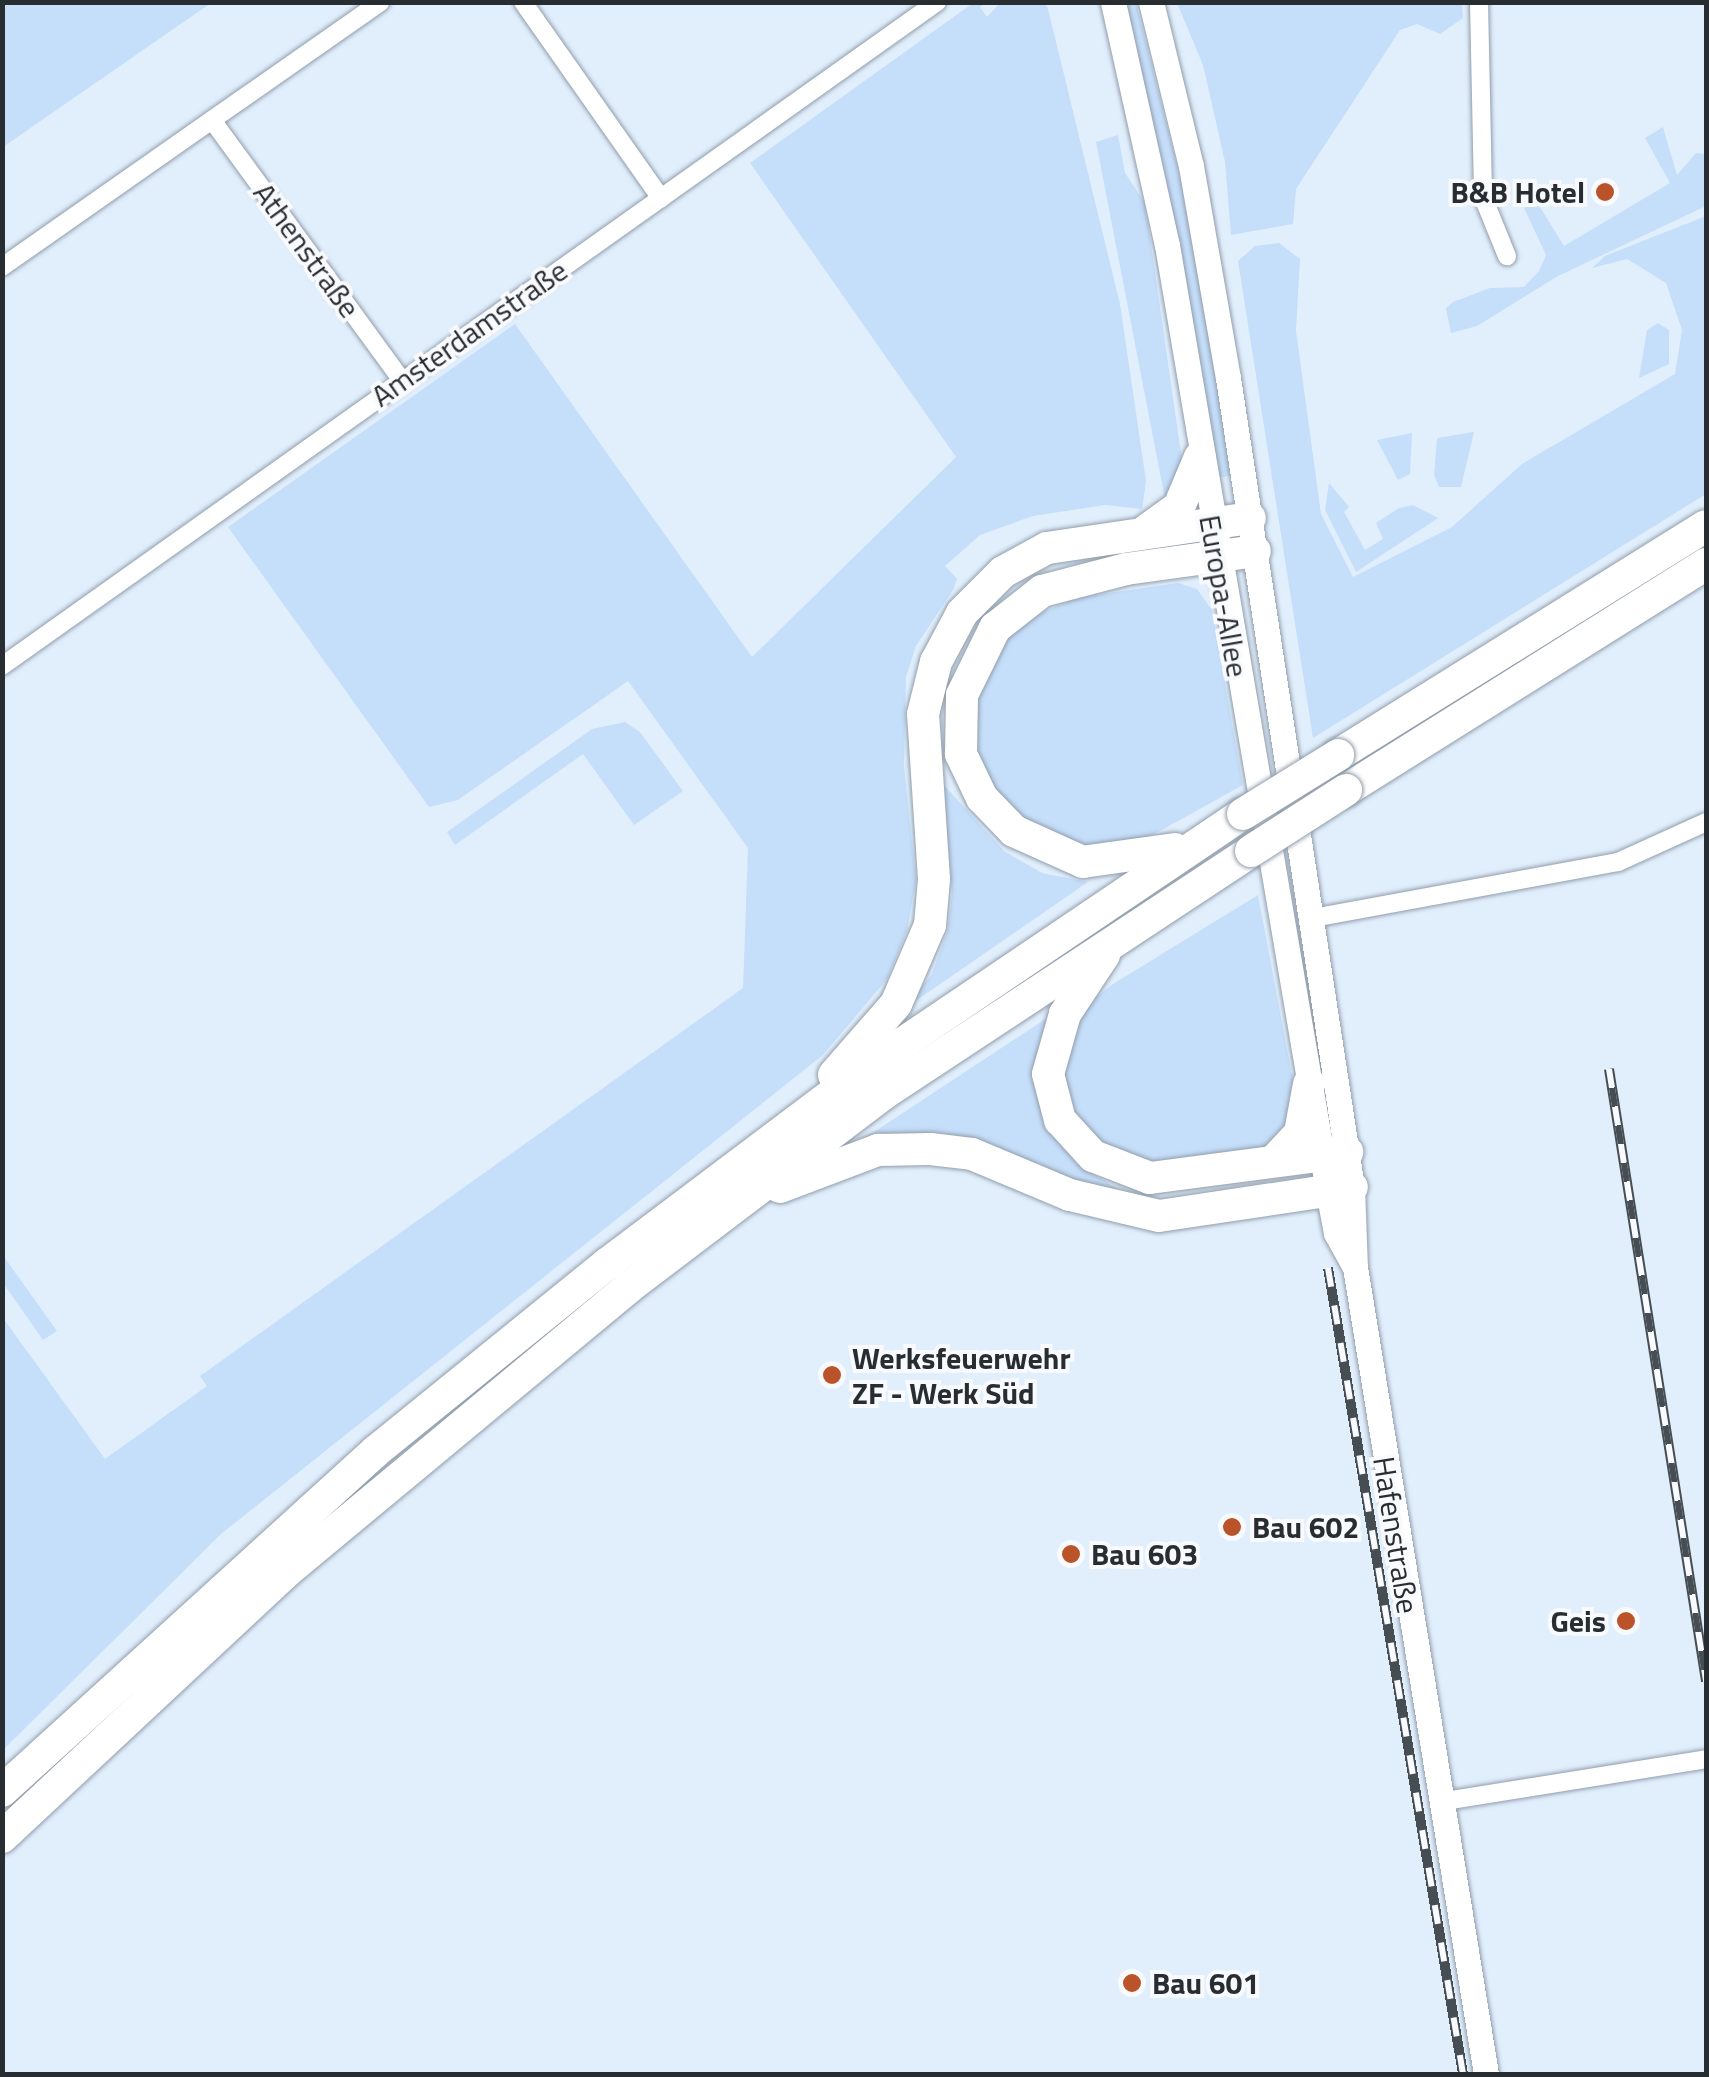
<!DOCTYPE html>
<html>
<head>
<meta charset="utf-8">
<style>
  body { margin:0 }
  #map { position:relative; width:1709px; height:2077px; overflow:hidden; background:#e1effd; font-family:"Titillium Web",sans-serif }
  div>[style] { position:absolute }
  .green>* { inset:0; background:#c5defa }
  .roads { filter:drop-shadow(0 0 2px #919dab) drop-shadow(0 0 2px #919dab) }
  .street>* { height:18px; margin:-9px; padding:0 9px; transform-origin:9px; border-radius:9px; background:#fff }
  .secondary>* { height:25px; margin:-12.5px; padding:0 12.5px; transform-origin:12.5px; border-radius:12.5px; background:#fff }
  .highway>* { height:32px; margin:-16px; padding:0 16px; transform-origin:16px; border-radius:16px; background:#fff }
  .rail>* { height:10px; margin-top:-5px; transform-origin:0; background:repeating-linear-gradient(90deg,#f8fafd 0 19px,#464d53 0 38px); box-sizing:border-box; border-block:2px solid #464d53 }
  .bridges { filter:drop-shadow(0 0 2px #919dab) drop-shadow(0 0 2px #919dab) }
  .highway-bridge>* { height:32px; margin:-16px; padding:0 16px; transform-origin:16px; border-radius:16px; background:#fff }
  .dots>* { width:28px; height:28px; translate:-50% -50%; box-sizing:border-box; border:5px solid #f8fafd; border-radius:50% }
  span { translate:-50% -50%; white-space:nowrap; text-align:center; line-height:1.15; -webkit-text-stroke:8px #f8fafd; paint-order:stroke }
  .poi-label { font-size:30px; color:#282d32; font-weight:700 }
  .right { translate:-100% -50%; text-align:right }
  .left { translate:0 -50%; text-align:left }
  .street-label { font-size:30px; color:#282d32 }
  .frame { position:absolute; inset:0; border:5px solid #282d32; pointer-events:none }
</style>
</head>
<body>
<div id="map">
  <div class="green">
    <div style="clip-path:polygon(3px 2px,211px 2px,211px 3px,3px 147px)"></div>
    <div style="clip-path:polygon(973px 3px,985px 3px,980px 7px,987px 17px,1000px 3px,1045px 3px,1048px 9px,1120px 304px,1146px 481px,1142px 509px,1105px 505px,1033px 516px,980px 535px,945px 566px,957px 579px,953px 590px,916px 646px,906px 677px,904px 765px,916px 880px,907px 931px,887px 979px,823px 1055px,221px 1534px,3px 1750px,3px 1318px,105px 1459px,207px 1386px,200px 1376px,743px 988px,748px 848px,628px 681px,458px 800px,429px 807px,228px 527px,515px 324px,752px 657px,956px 457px,750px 163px)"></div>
    <div style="clip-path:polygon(1121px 3px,1136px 3px,1181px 182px,1233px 475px,1218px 478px,1163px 165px)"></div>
    <div style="clip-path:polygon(1177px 3px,1462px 3px,1463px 18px,1440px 34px,1417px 24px,1400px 30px,1296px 189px,1293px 224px,1231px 235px,1225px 162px,1203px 65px)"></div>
    <div style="clip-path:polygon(1663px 127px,1677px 175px,1696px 153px,1706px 154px,1706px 206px,1558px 276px,1477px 326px,1451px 333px,1446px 308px,1453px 302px,1490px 288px,1524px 287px,1539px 271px,1546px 255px,1524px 208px,1532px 194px,1564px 246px,1670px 183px,1645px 138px)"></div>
    <div style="clip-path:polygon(1118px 135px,1125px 173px,1145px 203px,1183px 467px,1165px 499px,1096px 142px)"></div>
    <div style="clip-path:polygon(1706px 216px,1706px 494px,1313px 738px,1238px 261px,1255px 246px,1279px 243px,1300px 259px,1296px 331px,1321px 514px,1353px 577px,1452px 527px,1522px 464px,1675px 374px,1682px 330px,1666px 283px,1627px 259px,1592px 268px,1605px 256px)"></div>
    <div style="clip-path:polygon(1658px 323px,1669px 330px,1669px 364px,1639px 378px,1647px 330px)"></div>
    <div style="clip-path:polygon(1474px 432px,1461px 487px,1439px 487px,1434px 475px,1437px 438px)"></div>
    <div style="clip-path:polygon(1412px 433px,1410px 474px,1398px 480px,1377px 440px)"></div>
    <div style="clip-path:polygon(1329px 483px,1349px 507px,1344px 512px,1365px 550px,1383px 539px,1376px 523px,1399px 508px,1413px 505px,1438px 518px,1356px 572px,1325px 510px)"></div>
    <div style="clip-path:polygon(1178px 583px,1197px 589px,1212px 610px,1243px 785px,1140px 842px,1080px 847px,1018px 820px,975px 760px,979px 684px,1002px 643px,1032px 616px,1081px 597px)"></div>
    <div style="clip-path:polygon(625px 722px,640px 732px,683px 791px,634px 825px,583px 754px,455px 845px,447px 832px,592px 729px)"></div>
    <div style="clip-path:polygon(943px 784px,1004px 851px,1042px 873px,1088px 882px,904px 1009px,932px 974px,948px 929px,952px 894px)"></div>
    <div style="clip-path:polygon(1258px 895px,1297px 1102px,1295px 1122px,1261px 1157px,1121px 1163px,1071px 1113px,1060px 1076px,1068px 1038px,1089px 1003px,1113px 984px)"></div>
    <div style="clip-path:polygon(1053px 1014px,1057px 1138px,1076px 1163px,1132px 1198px,1083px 1186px,980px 1141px,942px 1133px,865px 1138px)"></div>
    <div style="clip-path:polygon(2px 1254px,57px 1331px,43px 1340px,3px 1283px)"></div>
  </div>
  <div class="roads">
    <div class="street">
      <div style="left:523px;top:2px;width:240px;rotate:54.9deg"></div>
      <div style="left:1479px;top:2px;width:195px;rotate:88.8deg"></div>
      <div style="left:1483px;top:197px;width:64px;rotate:67.9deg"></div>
      <div style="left:212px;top:120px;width:323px;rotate:53.9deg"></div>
      <div style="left:2px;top:267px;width:462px;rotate:-35deg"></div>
      <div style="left:2px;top:666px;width:1147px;rotate:-35.38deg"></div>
      <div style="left:1313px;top:918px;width:310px;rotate:-10.4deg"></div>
      <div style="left:1618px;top:862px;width:97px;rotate:-24.4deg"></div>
      <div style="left:1439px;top:1802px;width:270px;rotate:-9.1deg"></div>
    </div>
    <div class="secondary">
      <div style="left:1113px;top:2px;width:249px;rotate:77.5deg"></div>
      <div style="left:1167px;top:245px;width:960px;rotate:80.34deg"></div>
      <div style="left:1328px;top:1191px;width:43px;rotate:79.2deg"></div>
      <div style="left:1336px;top:1233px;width:39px;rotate:61deg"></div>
      <div style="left:1151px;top:2px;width:169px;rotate:76.3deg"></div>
      <div style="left:1191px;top:166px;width:215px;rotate:80.1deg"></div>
      <div style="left:1228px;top:378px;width:818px;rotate:81.29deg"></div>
      <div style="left:1352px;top:1187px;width:80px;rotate:87.9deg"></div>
      <div style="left:1355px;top:1267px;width:818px;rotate:80.78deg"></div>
    </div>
    <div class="highway">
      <div style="left:1147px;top:530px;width:39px;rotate:-36deg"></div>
      <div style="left:1179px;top:507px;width:54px;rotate:-67.2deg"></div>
      <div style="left:1338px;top:755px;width:433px;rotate:-31.9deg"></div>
      <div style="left:1346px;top:790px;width:425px;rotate:-32.1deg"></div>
      <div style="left:1175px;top:849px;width:93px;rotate:172deg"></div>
      <div style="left:1083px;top:862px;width:76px;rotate:-155.8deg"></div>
      <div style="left:1014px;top:831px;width:46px;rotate:-134.1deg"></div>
      <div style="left:982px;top:798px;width:49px;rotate:-115.5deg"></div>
      <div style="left:961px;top:754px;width:59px;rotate:-89deg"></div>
      <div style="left:962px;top:695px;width:75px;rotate:-63.8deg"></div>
      <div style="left:995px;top:628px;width:60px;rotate:-38.2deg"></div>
      <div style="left:1042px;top:591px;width:87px;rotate:-14.7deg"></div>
      <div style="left:1126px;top:569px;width:130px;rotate:-7.9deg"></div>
      <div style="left:1104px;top:955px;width:71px;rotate:123.5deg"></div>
      <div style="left:1065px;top:1014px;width:62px;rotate:105.8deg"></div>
      <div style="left:1048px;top:1074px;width:48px;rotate:75.4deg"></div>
      <div style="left:1060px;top:1120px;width:49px;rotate:47.5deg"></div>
      <div style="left:1093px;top:1156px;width:61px;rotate:21.1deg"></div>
      <div style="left:1150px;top:1178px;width:199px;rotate:-7.5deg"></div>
      <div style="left:834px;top:1075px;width:94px;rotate:-48.9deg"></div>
      <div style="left:896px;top:1004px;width:86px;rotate:-66.7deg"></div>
      <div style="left:930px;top:925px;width:46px;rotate:-85deg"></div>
      <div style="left:934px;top:879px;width:165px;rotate:-93.8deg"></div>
      <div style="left:923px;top:714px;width:54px;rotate:-76deg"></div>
      <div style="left:936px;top:662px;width:55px;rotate:-62deg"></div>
      <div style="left:962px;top:613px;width:58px;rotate:-45deg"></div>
      <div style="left:1003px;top:572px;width:50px;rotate:-28.6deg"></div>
      <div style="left:1047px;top:548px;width:205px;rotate:-8.4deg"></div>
      <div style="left:1274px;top:1161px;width:38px;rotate:-47deg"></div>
      <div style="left:1300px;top:1133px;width:50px;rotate:-79.6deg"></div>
      <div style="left:780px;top:1187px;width:105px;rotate:-20.7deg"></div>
      <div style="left:878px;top:1150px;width:52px;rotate:-1.1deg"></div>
      <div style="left:930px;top:1149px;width:42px;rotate:6.8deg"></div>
      <div style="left:972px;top:1154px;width:106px;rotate:22.7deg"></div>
      <div style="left:1070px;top:1195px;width:91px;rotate:13.3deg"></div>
      <div style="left:1159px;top:1216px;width:195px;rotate:-8.5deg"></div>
      <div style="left:2px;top:1791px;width:505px;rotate:-42.27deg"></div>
      <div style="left:376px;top:1451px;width:297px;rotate:-39deg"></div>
      <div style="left:607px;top:1264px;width:332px;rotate:-37deg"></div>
      <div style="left:872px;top:1064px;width:447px;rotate:-34deg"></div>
      <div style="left:2px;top:1837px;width:388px;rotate:-43deg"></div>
      <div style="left:286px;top:1572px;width:446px;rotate:-39.7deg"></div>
      <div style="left:629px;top:1287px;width:319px;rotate:-37.2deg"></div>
      <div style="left:883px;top:1094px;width:441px;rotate:-33.4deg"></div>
    </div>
  </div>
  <div class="rail">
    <div style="left:1609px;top:1069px;width:620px;rotate:80.99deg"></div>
    <div style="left:1328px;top:1268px;width:817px;rotate:80.49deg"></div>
  </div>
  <div class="bridges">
    <div class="highway-bridge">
      <div style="left:1243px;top:814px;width:112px;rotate:-31.8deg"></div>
      <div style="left:1251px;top:851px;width:113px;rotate:-32.7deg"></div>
    </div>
  </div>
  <div class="dots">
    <div style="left:1605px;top:192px;background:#ba5329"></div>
    <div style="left:832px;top:1375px;background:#ba5329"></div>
    <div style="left:1232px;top:1527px;background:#ba5329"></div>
    <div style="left:1071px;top:1554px;background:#ba5329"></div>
    <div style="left:1626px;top:1621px;background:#ba5329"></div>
    <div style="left:1132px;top:1983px;background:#ba5329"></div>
  </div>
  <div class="poi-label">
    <span class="right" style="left:1585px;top:192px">B&amp;B Hotel</span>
    <span class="left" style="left:852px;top:1375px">Werksfeuerwehr<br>ZF - Werk Süd</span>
    <span class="left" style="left:1252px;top:1527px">Bau 602</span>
    <span class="left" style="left:1091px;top:1554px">Bau 603</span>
    <span class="right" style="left:1606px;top:1621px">Geis</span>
    <span class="left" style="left:1152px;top:1983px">Bau 601</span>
  </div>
  <div class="street-label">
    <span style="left:307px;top:250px;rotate:54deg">Athenstraße</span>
    <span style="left:469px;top:333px;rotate:-35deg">Amsterdamstraße</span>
    <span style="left:1224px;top:596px;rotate:80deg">Europa-Allee</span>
    <span style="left:1396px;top:1535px;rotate:81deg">Hafenstraße</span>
  </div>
  <div class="frame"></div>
</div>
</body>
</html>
